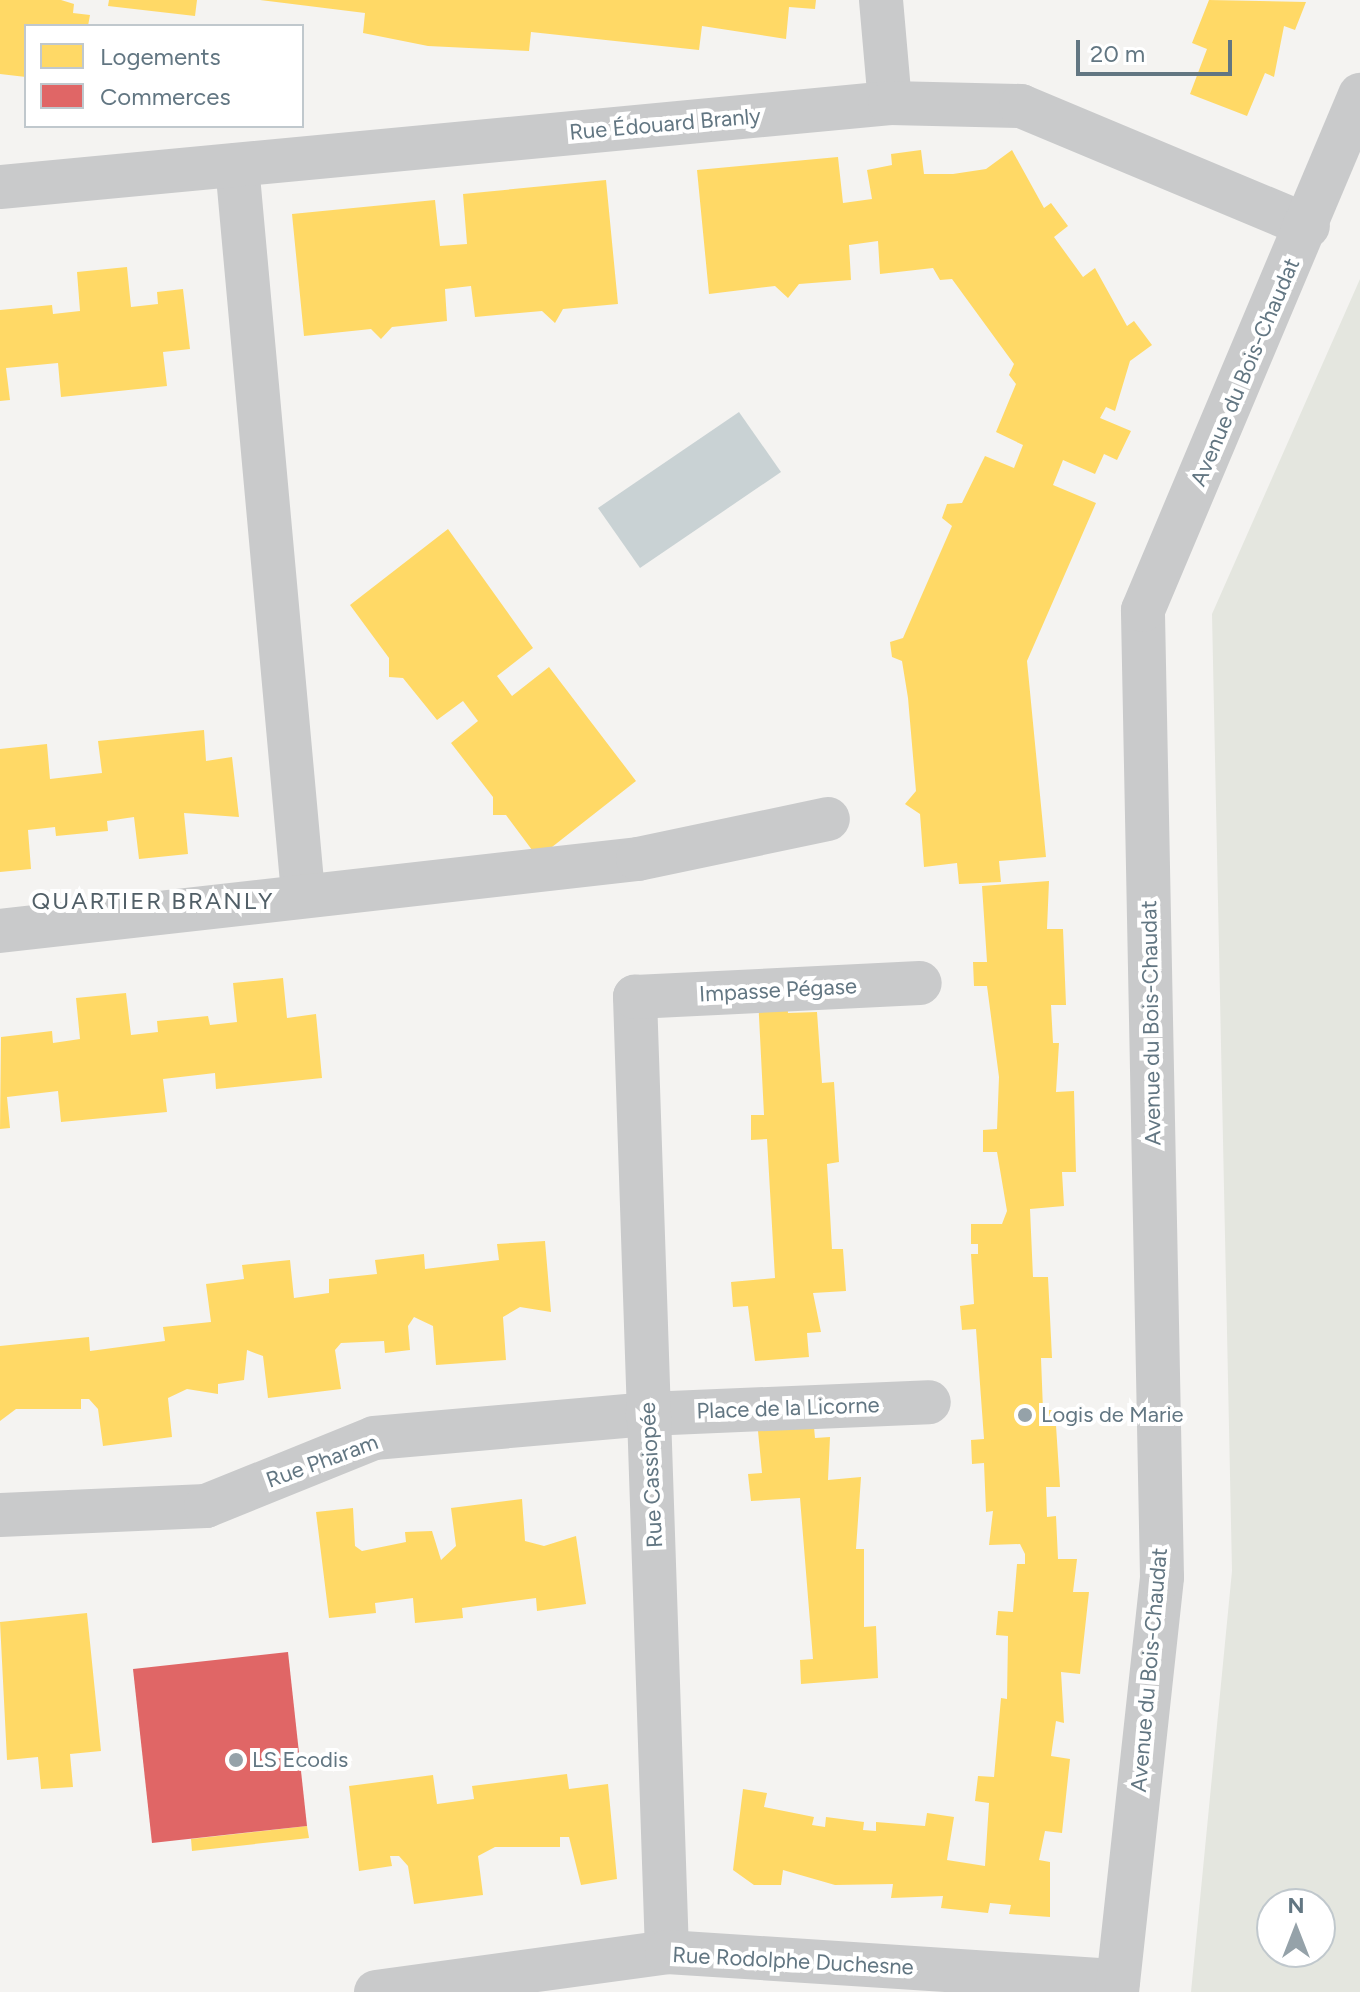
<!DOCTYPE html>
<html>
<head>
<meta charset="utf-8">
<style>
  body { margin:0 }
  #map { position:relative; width:1360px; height:1992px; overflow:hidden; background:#f4f3f1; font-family:Figtree,sans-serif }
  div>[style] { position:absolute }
  .green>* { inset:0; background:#e4e6df }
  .water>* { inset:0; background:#c9d2d4 }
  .homes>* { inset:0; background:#ffd966 }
  .shops>* { inset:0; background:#e06666 }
  .minor>* { height:44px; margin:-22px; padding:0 22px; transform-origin:22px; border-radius:22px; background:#c9cacb }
  .dots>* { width:22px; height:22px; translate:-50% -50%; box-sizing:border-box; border:4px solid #fff; border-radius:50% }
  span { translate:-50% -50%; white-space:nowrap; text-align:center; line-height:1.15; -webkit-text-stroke:8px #fff; paint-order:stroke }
  .street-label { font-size:22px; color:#627682 }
  .poi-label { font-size:22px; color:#627682 }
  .left { translate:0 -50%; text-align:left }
  .neighbourhood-label { font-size:24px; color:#515f67; letter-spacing:2px }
  .legend { position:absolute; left:24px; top:24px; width:280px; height:104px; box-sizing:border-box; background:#fff; border:2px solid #c0c8cd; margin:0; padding:10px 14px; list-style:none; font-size:24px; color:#627682 }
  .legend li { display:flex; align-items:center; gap:16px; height:40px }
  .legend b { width:40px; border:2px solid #c0c8cd }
  .north { position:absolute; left:1256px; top:1888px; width:80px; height:80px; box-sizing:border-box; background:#fff; border:2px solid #c0c8cd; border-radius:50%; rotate:0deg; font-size:22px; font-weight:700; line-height:32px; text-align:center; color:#627682 }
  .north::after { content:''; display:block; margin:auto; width:28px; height:36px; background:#95a2a9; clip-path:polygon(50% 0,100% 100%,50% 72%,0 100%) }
  .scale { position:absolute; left:1076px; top:40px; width:156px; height:36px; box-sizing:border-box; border:4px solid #627682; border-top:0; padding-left:10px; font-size:24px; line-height:28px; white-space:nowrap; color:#627682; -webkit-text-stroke:6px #fff; paint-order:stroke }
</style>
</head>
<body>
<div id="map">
  <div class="green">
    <div style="clip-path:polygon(evenodd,1360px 279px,1360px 1992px,1191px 1992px,1232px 1571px,1212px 614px,1360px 279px,1272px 1904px,1320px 1904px,1320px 1952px,1272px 1952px,1272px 1904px)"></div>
  </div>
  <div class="water">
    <div style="clip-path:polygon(739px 412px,781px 472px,640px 568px,598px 508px)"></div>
  </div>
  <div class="homes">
    <div style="clip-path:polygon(0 0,61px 0,74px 4px,73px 13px,90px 15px,88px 26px,26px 26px,26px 77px,0 74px)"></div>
    <div style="clip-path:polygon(109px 0,197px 0,195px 16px,108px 6px)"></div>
    <div style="clip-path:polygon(260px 0,816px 0,815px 9px,789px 7px,786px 39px,702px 26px,699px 50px,531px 32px,529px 51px,428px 46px,363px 33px,365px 13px)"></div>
    <div style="clip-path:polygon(1209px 0,1306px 2px,1295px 30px,1284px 26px,1274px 77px,1265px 73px,1247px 116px,1190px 94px,1207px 49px,1192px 43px)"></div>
    <div style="clip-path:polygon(921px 150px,924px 174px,953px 174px,986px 169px,1012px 150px,1044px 208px,1051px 203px,1068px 226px,1054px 237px,1083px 277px,1095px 268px,1127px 326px,1134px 321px,1152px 345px,1130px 361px,1115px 411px,1106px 407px,1100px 418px,1131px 431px,1117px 460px,1104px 454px,1095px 474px,1063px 460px,1053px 485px,1096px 503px,1027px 661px,1046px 857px,999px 861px,1001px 882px,959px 884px,957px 863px,924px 867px,920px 814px,905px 804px,916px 791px,908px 698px,902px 661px,892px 657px,890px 642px,903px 638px,952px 526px,942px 518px,947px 504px,962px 503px,985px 456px,1014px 468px,1023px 445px,996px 432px,1016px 384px,1009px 375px,1014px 364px,952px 279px,940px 280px,933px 268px,880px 274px,878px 241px,849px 245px,851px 280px,799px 284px,788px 298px,775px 286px,709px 294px,697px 170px,838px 157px,843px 203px,872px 199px,867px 170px,892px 165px,891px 154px)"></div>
    <div style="clip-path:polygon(606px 180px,618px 304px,563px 309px,555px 323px,542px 311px,475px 317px,471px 286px,445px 289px,447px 321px,392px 327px,381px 339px,371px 329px,304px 336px,292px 214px,435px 200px,440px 246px,467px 244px,463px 194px)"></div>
    <div style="clip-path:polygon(127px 267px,131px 307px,158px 304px,157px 292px,183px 289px,190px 349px,163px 352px,167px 386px,61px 397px,58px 363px,6px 368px,10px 400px,0 401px,0 310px,52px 305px,53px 314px,80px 311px,77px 272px)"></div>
    <div style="clip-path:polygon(448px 529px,533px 648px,497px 676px,512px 696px,549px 667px,636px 781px,538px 858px,506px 815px,493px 815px,493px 797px,451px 743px,478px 721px,463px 701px,437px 720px,403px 678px,389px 677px,389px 658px,350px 605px)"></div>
    <div style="clip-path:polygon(204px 730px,206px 761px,232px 757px,239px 817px,184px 813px,188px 854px,139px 859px,134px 817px,107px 821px,108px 831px,56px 836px,55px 827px,28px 830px,31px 869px,0 872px,0 749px,47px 744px,50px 779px,102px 773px,98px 741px)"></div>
    <div style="clip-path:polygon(1049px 881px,1047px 929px,1063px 929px,1066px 1005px,1051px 1005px,1053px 1043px,1059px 1043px,1056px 1092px,1074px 1091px,1076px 1172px,1062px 1172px,1064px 1206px,1030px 1209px,1033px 1277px,1048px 1277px,1052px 1358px,1041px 1358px,1043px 1410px,1055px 1410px,1060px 1487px,1046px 1487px,1047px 1517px,1056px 1516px,1058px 1559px,1077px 1559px,1073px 1592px,1089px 1592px,1080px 1674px,1061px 1672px,1064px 1723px,1056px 1721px,1051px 1756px,1070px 1759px,1062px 1833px,1045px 1831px,1039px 1860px,1050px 1862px,1050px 1917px,1009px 1914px,1011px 1905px,990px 1903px,988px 1913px,941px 1908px,943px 1896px,891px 1898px,893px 1884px,835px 1885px,783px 1870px,781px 1885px,754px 1885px,733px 1870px,743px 1789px,767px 1793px,764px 1807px,814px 1817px,812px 1825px,825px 1827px,826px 1817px,864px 1822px,863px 1830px,876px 1831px,876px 1822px,925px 1826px,927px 1813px,954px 1817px,947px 1860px,985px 1866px,989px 1803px,975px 1801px,978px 1776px,994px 1777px,1001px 1698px,1007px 1699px,1008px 1636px,996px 1635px,998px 1611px,1013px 1612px,1017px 1564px,1025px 1564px,1025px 1554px,1020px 1544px,989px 1545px,993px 1511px,986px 1512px,984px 1463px,972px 1464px,971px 1440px,984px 1439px,976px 1329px,962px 1330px,960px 1306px,974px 1304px,971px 1254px,978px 1254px,978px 1244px,971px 1244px,971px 1224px,1002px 1224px,1007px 1211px,997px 1152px,983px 1152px,983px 1130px,997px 1129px,999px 1077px,987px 986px,974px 986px,973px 962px,987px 962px,982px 886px)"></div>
    <div style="clip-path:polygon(283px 978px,287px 1018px,316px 1014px,322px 1078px,216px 1089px,215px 1073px,163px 1079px,167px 1112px,61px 1122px,58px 1091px,7px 1097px,10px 1128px,0 1129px,1px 1037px,52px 1031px,53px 1043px,80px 1039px,76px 998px,126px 993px,131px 1035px,158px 1032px,157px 1021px,208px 1016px,210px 1025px,237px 1022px,233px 983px)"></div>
    <div style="clip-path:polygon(787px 995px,788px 1013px,817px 1012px,822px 1083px,834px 1082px,839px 1162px,827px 1164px,829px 1196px,832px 1249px,843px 1249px,846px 1291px,813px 1293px,821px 1332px,807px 1333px,809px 1357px,755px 1361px,748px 1306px,733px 1307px,731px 1282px,775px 1278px,767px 1139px,751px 1140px,751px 1115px,764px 1115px,758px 997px)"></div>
    <div style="clip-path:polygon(545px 1241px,551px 1312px,520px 1307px,503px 1317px,506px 1360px,436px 1365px,433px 1326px,414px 1317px,408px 1326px,410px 1350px,385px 1353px,384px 1341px,341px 1343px,335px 1350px,341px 1389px,268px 1398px,263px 1356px,247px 1350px,244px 1380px,218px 1384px,218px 1394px,187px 1389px,168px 1398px,172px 1437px,103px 1446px,98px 1409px,89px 1399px,81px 1399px,81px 1409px,16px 1409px,0 1421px,0 1346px,89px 1337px,90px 1351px,165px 1341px,163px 1327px,211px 1322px,206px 1284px,244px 1279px,242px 1265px,290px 1260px,294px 1298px,329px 1293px,329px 1279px,377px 1274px,375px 1260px,424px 1254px,425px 1269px,499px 1260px,497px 1244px)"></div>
    <div style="clip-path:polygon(813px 1416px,815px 1438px,830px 1437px,828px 1480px,861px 1477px,856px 1549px,864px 1549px,864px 1627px,876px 1626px,878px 1678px,801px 1684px,800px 1660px,813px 1659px,800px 1498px,751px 1501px,748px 1474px,762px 1473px,758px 1431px)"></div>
    <div style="clip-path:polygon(522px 1499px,525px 1541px,544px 1546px,576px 1536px,586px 1604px,537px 1611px,536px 1598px,462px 1608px,463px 1618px,415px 1623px,413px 1598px,375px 1603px,376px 1613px,329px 1618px,316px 1512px,353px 1508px,355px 1546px,362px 1551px,406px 1542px,405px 1532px,432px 1531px,441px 1560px,456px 1546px,451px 1508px)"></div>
    <div style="clip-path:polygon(87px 1613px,101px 1751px,70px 1754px,73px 1787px,41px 1789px,38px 1757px,7px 1760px,0 1622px)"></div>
    <div style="clip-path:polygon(567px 1774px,569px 1789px,608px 1784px,617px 1879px,581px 1885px,569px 1837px,560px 1837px,560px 1847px,495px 1847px,478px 1856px,483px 1895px,414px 1904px,408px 1866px,399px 1856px,390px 1856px,392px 1866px,359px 1871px,349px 1786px,433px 1775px,437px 1804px,474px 1799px,472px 1786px)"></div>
    <div style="clip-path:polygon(307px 1826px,309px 1838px,192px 1851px,191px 1839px)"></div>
  </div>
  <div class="shops">
    <div style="clip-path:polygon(288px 1652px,307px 1826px,152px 1843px,133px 1669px)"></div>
  </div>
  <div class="minor">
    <div style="left:881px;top:0;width:103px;rotate:85deg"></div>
    <div style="left:237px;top:165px;width:731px;rotate:84.82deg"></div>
    <div style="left:0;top:187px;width:894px;rotate:-5.39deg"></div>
    <div style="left:890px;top:103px;width:131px;rotate:1.3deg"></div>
    <div style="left:1021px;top:106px;width:311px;rotate:22.7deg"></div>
    <div style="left:0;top:931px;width:642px;rotate:-6.44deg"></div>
    <div style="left:638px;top:859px;width:194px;rotate:-11.9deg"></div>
    <div style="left:0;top:1515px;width:206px;rotate:-2.5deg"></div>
    <div style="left:206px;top:1506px;width:181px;rotate:-22deg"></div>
    <div style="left:374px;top:1438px;width:274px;rotate:-5deg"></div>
    <div style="left:647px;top:1414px;width:282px;rotate:-2.4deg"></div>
    <div style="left:667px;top:1952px;width:956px;rotate:-91.92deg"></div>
    <div style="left:635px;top:997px;width:285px;rotate:-2.8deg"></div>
    <div style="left:376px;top:1992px;width:294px;rotate:-7.8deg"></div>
    <div style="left:667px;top:1952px;width:452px;rotate:3.7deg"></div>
    <div style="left:1117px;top:1992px;width:417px;rotate:-83.8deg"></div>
    <div style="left:1162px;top:1577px;width:967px;rotate:-91.13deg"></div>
    <div style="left:1143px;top:610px;width:559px;rotate:-67.15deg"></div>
  </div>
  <div class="dots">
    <div style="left:1025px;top:1415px;background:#95a2a9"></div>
    <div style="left:236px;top:1760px;background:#95a2a9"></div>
  </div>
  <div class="street-label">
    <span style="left:665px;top:124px;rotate:-5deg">Rue Édouard Branly</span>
    <span style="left:1245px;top:372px;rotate:-67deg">Avenue du Bois-Chaudat</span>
    <span style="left:778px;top:990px;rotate:-3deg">Impasse Pégase</span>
    <span style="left:1151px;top:1023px;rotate:-91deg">Avenue du Bois-Chaudat</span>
    <span style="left:788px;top:1408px;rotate:-2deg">Place de la Licorne</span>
    <span style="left:322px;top:1461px;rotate:-20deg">Rue Pharam</span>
    <span style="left:651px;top:1475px;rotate:-93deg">Rue Cassiopée</span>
    <span style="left:1149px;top:1670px;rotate:-85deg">Avenue du Bois-Chaudat</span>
    <span style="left:793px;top:1961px;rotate:3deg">Rue Rodolphe Duchesne</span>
  </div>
  <div class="poi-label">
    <span class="left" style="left:1041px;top:1415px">Logis de Marie</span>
    <span class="left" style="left:252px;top:1760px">LS Ecodis</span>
  </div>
  <div class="neighbourhood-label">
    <span style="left:153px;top:901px">QUARTIER BRANLY</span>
  </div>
  <ul class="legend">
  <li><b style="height:22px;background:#ffd966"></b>Logements</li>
  <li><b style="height:22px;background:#e06666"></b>Commerces</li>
  </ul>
  <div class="north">N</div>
  <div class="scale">20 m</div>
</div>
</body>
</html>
